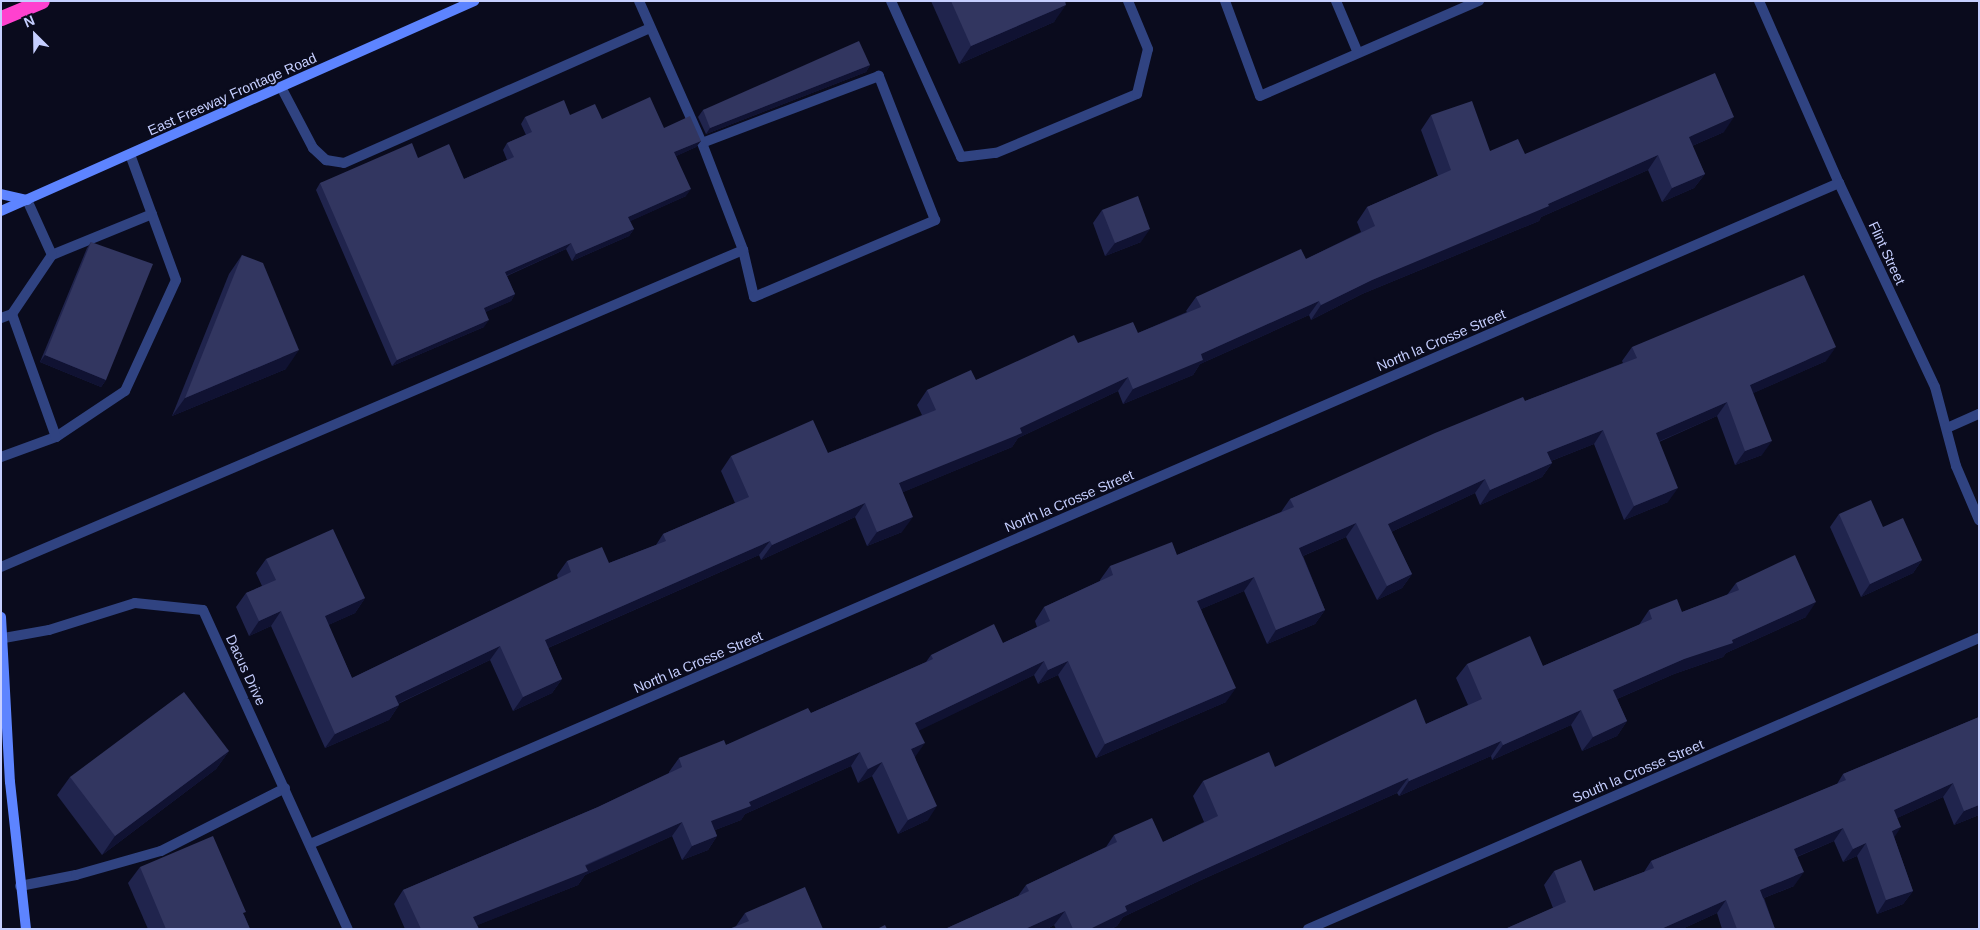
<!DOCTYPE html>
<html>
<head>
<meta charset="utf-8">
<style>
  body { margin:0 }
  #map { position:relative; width:1980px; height:930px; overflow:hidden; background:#0a0b1d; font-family:Helvetica,sans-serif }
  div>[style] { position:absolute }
  .lane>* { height:10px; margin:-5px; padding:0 5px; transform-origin:5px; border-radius:5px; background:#304381 }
  .street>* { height:10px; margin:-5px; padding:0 5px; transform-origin:5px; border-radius:5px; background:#304381 }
  .secondary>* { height:10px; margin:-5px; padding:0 5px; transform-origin:5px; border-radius:5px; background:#5d84ff }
  .highway>* { height:15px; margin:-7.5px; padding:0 7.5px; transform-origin:7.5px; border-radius:7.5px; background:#ff41cf }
  .wall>* { inset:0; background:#20244d }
  .shaded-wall>* { inset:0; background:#101232 }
  .building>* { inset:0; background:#323660 }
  span { translate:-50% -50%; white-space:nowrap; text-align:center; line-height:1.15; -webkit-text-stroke:4px #0a0b1d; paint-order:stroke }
  .street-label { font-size:14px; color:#c6cfff }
  .frame { position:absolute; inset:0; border:2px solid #c6cfff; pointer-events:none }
  .north { position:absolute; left:10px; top:10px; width:50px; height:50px; -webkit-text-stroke:4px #0a0b1d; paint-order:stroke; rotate:337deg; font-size:14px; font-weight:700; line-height:20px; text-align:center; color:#c6cfff }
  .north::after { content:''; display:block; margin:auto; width:18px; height:22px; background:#c6cfff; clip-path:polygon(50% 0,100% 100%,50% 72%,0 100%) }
</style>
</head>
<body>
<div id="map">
  <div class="lane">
    <div style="left:639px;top:1px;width:155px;rotate:66.1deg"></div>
    <div style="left:702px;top:143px;width:115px;rotate:69deg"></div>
    <div style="left:743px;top:250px;width:48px;rotate:76.8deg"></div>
    <div style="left:754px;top:297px;width:197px;rotate:-23deg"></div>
    <div style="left:935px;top:220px;width:155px;rotate:-111.3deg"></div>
    <div style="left:879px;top:76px;width:189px;rotate:159.3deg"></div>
    <div style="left:891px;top:1px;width:171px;rotate:65.8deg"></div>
    <div style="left:961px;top:157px;width:35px;rotate:-7deg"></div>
    <div style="left:996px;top:153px;width:153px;rotate:-22.7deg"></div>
    <div style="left:1137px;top:94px;width:46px;rotate:-76.3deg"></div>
    <div style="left:1148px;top:49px;width:52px;rotate:-112.6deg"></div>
    <div style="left:1225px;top:1px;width:101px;rotate:69.8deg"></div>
    <div style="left:1260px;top:96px;width:239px;rotate:-23.5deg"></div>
    <div style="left:1336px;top:1px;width:56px;rotate:67.1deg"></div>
    <div style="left:281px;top:87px;width:69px;rotate:62.3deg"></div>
    <div style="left:313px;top:148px;width:18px;rotate:43deg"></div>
    <div style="left:326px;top:160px;width:18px;rotate:9deg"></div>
    <div style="left:344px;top:163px;width:334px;rotate:-23.8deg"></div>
    <div style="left:52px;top:255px;width:108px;rotate:-22.3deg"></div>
    <div style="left:1px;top:318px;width:12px;rotate:-20deg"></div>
    <div style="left:12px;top:314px;width:71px;rotate:-55.9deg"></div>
    <div style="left:52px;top:255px;width:60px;rotate:-114.4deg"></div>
    <div style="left:56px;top:437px;width:83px;rotate:-33.7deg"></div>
    <div style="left:125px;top:391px;width:122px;rotate:-65.3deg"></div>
    <div style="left:176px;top:280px;width:134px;rotate:-110.1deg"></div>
    <div style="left:1px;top:457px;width:59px;rotate:-20deg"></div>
    <div style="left:56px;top:437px;width:131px;rotate:-109.7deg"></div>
    <div style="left:1px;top:567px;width:807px;rotate:-23.13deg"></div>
    <div style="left:20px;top:886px;width:57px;rotate:-11.1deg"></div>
    <div style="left:76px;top:875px;width:88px;rotate:-15.8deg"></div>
    <div style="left:161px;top:851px;width:139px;rotate:-26.9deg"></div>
  </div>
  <div class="street">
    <div style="left:1759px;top:1px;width:199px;rotate:66.3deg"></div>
    <div style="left:1839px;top:183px;width:225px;rotate:64.8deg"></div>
    <div style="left:1935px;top:387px;width:82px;rotate:75.1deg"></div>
    <div style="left:1956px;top:466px;width:59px;rotate:66.9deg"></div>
    <div style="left:1947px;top:428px;width:35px;rotate:-24deg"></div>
    <div style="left:4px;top:638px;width:46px;rotate:-10.1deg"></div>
    <div style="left:49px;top:630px;width:90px;rotate:-17.4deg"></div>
    <div style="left:135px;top:603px;width:68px;rotate:5.9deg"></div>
    <div style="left:203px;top:610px;width:350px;rotate:65.6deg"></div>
    <div style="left:310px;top:844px;width:1666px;rotate:-23.38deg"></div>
    <div style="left:1308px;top:929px;width:731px;rotate:-23.45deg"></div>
  </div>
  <div class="secondary">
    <div style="left:1px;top:194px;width:27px;rotate:13deg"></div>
    <div style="left:1px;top:211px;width:518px;rotate:-23.94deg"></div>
    <div style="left:1px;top:617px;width:165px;rotate:86.9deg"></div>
    <div style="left:10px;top:782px;width:148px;rotate:83.8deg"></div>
  </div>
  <div class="highway">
    <div style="left:1px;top:18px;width:44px;rotate:-22.5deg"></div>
  </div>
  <div class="wall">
    <div style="clip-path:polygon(931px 1px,1065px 1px,1054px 22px,959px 64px)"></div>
    <div style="clip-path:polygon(870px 65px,866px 72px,706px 134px,698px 117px,703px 110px)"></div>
    <div style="clip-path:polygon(570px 115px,664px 128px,701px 141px,696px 147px,676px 156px,686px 196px,630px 221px,634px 229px,629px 236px,572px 261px,566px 249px,507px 276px,515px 294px,511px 301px,485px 312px,484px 327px,392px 366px,316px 190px,320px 183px,418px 158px,464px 179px,507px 160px,503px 150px,507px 143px,526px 135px,521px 124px,525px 117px)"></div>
    <div style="clip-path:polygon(1431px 115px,1490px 151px,1525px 154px,1724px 132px,1692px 146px,1705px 174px,1694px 188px,1662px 202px,1648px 170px,1541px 217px,1539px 221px,1362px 294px,1311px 320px,1309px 315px,1200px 364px,1193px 375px,1123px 404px,1118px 391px,1018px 438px,1012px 447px,903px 492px,902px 532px,867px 546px,855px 517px,761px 560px,759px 555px,548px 648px,562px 679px,552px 693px,513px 711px,490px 660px,398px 704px,399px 705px,389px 720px,325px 748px,271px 626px,249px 636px,236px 607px,246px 593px,262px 586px,256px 573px,266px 559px,365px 598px,355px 613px,328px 625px,352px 678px,558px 579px,557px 575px,567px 561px,609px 563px,656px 545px,663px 534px,735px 503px,721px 471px,731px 456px,828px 453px,922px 415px,917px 405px,927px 390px,976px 380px,1078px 343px,1138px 333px,1187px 312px,1186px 311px,1196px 297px,1306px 259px,1361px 232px,1357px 222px,1367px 207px,1438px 176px,1421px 130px)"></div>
    <div style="clip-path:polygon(1102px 210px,1141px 242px,1105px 256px,1093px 223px)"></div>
    <div style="clip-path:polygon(91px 242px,106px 380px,101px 387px,40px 362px,87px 248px)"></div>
    <div style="clip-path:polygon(242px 255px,286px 369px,172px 416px,229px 274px)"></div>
    <div style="clip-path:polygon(1632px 347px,1826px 361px,1753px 393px,1762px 455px,1735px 465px,1717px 416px,1659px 442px,1668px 502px,1624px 520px,1594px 444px,1551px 461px,1552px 463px,1542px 477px,1480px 505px,1475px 493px,1391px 532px,1412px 574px,1402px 588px,1377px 600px,1346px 537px,1303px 556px,1325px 610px,1315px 624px,1267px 644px,1244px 591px,1201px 609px,1226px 702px,1096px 758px,1058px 675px,1038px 684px,1034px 675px,919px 730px,915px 757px,928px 820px,898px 834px,872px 776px,858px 783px,851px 766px,745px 814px,741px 820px,715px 830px,717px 836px,708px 850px,682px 860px,672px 836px,585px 875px,578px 885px,477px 925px,479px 929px,405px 929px,394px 904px,403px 890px,598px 807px,669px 773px,669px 772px,679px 758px,726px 745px,811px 713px,926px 662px,931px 655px,1003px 643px,1037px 627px,1035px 621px,1044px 607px,1100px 581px,1100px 580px,1110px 566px,1177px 555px,1281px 512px,1290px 499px,1525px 401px,1623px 363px,1622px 361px)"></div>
    <div style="clip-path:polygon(1839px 514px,1922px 560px,1913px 573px,1861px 597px,1830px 527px)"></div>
    <div style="clip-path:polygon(1736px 583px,1806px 617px,1726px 653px,1723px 657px,1674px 674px,1617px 699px,1627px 721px,1617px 736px,1582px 751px,1571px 725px,1492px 760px,1491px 756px,1399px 796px,1397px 793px,1201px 880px,1123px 917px,1117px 926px,1111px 929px,1056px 929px,1054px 925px,1047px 929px,945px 929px,1018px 896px,1026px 885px,1106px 847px,1114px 835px,1163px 842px,1204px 822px,1193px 796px,1203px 781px,1275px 767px,1426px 724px,1468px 705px,1456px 678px,1467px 664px,1543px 666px,1639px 625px,1649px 610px,1682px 612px,1727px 595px)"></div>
    <div style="clip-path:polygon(1979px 717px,1979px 815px,1954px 825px,1943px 797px,1897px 818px,1894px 837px,1913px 891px,1903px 904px,1877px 914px,1857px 856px,1843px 862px,1834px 841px,1797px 857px,1794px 886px,1764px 898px,1775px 929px,1722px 929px,1717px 913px,1682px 929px,1505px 929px,1553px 908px,1544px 885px,1554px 871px,1594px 891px,1644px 872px,1651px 861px,1837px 784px,1843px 774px)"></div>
    <div style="clip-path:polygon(229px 751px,216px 769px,102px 855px,57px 795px,70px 777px)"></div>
    <div style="clip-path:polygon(140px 867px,244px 915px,250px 929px,148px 929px,128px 883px)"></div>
    <div style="clip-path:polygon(745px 913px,823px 929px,736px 926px)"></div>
  </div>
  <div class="shaded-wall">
    <div style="clip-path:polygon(1066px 5px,1054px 22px,959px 64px,971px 46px)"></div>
    <div style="clip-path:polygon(870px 65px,866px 72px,706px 134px,710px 128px)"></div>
    <div style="clip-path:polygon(1734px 117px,1724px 132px,1678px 152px,1689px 137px)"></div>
    <div style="clip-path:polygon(701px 141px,696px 147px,670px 159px,674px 152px)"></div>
    <div style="clip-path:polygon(1658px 155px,1648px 170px,1541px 217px,1539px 221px,1362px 294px,1311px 320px,1321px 305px,1372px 280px,1548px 204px)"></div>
    <div style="clip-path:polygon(1705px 174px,1694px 188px,1662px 202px,1672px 188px)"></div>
    <div style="clip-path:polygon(691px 189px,686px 196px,624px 224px,628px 217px)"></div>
    <div style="clip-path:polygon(634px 229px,629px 236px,572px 261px,576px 254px)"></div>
    <div style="clip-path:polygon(1150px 229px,1141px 242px,1105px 256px,1115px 243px)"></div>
    <div style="clip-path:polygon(571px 243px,566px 249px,501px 278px,505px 272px)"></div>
    <div style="clip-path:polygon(515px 294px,511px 301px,479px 315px,484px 308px)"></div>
    <div style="clip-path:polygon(1319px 301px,1309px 315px,1200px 364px,1193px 375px,1123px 404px,1133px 389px,1201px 354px)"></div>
    <div style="clip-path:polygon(489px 320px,484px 327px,392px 366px,397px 360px)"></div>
    <div style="clip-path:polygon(1836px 347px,1826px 361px,1740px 399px,1750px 385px)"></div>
    <div style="clip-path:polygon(299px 350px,286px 369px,172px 416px,185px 398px)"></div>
    <div style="clip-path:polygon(45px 355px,106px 380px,101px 387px,40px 362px)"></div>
    <div style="clip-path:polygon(1128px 377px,1118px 391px,1018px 438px,1012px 447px,889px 498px,899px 483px)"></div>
    <div style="clip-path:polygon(1727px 402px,1717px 416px,1646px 447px,1656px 433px)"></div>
    <div style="clip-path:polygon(1603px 430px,1594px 444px,1538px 466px,1547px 452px)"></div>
    <div style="clip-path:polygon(1772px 441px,1762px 455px,1735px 465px,1745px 451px)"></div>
    <div style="clip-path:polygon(1552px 463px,1542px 477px,1480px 505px,1490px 490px)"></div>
    <div style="clip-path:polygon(1485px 479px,1475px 493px,1378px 538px,1388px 524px)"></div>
    <div style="clip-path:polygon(1678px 488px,1668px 502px,1624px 520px,1634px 506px)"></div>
    <div style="clip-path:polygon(865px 503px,855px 517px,761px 560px,772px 545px)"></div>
    <div style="clip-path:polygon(913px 517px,902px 532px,867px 546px,877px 532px)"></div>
    <div style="clip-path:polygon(1356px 523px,1346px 537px,1289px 562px,1299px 548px)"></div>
    <div style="clip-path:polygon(770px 541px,759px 555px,534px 654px,545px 640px)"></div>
    <div style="clip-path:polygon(1922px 560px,1913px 573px,1861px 597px,1870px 584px)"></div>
    <div style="clip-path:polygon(1412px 574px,1402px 588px,1377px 600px,1387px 586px)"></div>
    <div style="clip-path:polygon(1254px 577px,1244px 591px,1187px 615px,1197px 601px)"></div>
    <div style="clip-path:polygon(365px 598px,355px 613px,315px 631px,325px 616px)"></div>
    <div style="clip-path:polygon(1816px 602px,1806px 617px,1726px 653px,1723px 657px,1674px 674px,1603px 705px,1613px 690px,1684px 659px,1732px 640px)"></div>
    <div style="clip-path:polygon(1325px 610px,1315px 624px,1267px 644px,1276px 630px)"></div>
    <div style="clip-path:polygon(281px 611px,271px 626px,249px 636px,259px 621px)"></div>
    <div style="clip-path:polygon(500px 646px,490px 660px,384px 710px,395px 696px)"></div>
    <div style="clip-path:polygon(1044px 661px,1034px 675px,906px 737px,915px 723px)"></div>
    <div style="clip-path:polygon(1068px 661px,1058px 675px,1038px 684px,1048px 670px)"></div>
    <div style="clip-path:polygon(562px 679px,552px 693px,513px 711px,523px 697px)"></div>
    <div style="clip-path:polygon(1236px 688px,1226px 702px,1096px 758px,1105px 744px)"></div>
    <div style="clip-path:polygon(399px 705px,389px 720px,325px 748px,335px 734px)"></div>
    <div style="clip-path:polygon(1581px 710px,1571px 725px,1492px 760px,1503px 745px)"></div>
    <div style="clip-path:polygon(1627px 721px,1617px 736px,1582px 751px,1593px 737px)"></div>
    <div style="clip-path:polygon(1501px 741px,1491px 756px,1399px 796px,1409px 781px)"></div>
    <div style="clip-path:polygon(925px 743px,915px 757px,911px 749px)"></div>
    <div style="clip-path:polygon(229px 751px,216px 769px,102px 855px,115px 836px)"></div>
    <div style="clip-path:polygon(860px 752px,851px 766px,745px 814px,741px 820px,702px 835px,711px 821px,749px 802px)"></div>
    <div style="clip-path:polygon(882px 762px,872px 776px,858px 783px,868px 769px)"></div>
    <div style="clip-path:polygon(1408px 778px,1397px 793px,1201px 880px,1123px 917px,1117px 926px,1111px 929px,1090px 929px,1125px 906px,1212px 866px)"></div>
    <div style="clip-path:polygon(1953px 783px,1943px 797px,1884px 824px,1894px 810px)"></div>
    <div style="clip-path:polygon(1979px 805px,1979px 815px,1954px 825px,1964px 811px)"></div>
    <div style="clip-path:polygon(937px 806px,928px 820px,898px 834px,908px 820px)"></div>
    <div style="clip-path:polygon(682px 822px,672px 836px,585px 875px,578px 885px,468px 929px,473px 917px)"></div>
    <div style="clip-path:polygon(1901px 827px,1892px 841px,1892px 831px)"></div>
    <div style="clip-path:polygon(1843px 828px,1834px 841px,1784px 862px,1794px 849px)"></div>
    <div style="clip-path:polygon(717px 836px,708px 850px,682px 860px,692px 846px)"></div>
    <div style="clip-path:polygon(1866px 843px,1857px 856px,1843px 862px,1853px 849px)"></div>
    <div style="clip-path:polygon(1804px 872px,1794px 886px,1751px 903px,1760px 890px)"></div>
    <div style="clip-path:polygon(1913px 891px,1903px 904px,1877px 914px,1886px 900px)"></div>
    <div style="clip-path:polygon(1726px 900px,1717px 913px,1682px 929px,1661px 929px)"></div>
    <div style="clip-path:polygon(1065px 911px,1054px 925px,1047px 929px,1025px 929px)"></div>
  </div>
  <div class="building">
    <div style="clip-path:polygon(951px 1px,1065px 1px,1066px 5px,971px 46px)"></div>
    <div style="clip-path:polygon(859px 41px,870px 65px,710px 128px,703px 110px)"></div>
    <div style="clip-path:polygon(1715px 73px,1734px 117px,1689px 137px,1705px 174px,1672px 188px,1658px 155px,1548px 204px,1549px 206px,1372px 280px,1321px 305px,1319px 301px,1201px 354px,1203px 360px,1133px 389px,1128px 377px,1020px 428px,1022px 433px,899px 483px,913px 517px,877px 532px,865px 503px,772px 545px,770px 541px,545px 640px,562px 679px,523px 697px,500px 646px,395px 696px,399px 705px,335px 734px,281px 611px,259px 621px,246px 593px,276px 580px,266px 559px,333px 529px,365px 598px,325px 616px,352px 678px,571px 572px,567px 561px,602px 547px,609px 563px,666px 541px,663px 534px,749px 497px,731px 456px,813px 420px,828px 453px,936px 410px,927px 390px,971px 370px,976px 380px,1074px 335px,1078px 343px,1133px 322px,1138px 333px,1201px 307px,1196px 297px,1301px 249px,1306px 259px,1375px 226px,1367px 207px,1451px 170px,1431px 115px,1472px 101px,1490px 151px,1518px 139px,1525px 154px)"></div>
    <div style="clip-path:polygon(650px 97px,664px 128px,690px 116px,701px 141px,674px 152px,691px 189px,628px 217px,634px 229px,576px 254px,571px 243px,505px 272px,515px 294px,484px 308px,489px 320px,397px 360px,320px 183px,412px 143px,418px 158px,449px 144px,464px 179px,514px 157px,507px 143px,532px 132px,525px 117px,564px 100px,570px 115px,595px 104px,602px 119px)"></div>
    <div style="clip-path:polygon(1138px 196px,1150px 229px,1115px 243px,1102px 210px)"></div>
    <div style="clip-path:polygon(91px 242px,153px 264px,106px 380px,45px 355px)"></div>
    <div style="clip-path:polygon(242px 255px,263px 263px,299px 350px,185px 398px)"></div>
    <div style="clip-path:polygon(1804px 275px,1836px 347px,1750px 385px,1772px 441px,1745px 451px,1727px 402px,1656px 433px,1678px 488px,1634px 506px,1603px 430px,1547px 452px,1552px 463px,1490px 490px,1485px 479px,1388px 524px,1412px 574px,1387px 586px,1356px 523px,1299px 548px,1325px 610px,1276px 630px,1254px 577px,1197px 601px,1236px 688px,1105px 744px,1068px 661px,1048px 670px,1044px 661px,915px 723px,925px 743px,911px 749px,937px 806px,908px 820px,882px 762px,868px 769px,860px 752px,749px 802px,751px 806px,711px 821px,717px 836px,692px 846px,682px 822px,585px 865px,588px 871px,473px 917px,479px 929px,421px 929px,403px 890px,598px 807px,682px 767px,679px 758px,724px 740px,726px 745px,808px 708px,811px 713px,933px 659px,931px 655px,994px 624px,1003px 643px,1050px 621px,1044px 607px,1113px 575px,1110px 566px,1172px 542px,1177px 555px,1294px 507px,1290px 499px,1435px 433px,1523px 397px,1525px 401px,1637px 358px,1632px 347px)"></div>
    <div style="clip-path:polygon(1871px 500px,1883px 527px,1903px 518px,1922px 560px,1870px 584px,1839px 514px)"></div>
    <div style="clip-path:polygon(1795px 555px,1816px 602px,1732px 640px,1733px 643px,1684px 659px,1613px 690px,1627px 721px,1593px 737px,1581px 710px,1503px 745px,1501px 741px,1409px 781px,1408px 778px,1212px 866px,1125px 906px,1127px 911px,1090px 929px,1073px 929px,1065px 911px,1025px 929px,945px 929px,1029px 891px,1026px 885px,1117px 842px,1114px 835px,1152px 818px,1163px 842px,1218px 816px,1203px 781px,1269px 752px,1275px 767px,1416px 699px,1426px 724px,1482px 699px,1467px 664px,1530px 636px,1543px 666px,1652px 619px,1649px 610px,1677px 599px,1682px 612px,1739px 590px,1736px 583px)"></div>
    <div style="clip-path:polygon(184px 692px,229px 751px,115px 836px,70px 777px)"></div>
    <div style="clip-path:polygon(1979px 717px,1979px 805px,1964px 811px,1953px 783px,1894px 810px,1901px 827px,1892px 831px,1913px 891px,1886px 900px,1866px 843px,1853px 849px,1843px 828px,1794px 849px,1804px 872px,1760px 890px,1775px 929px,1737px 929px,1726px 900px,1661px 929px,1505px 929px,1566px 902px,1554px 871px,1581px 860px,1594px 891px,1654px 868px,1651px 861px,1846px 780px,1843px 774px)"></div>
    <div style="clip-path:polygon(213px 836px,246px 912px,243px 913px,250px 929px,166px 929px,140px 867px)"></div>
    <div style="clip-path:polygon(805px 887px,823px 929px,729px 929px,749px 921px,745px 913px)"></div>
    <div style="clip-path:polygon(885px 925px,887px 929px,877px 929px)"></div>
  </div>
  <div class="street-label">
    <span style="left:232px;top:94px;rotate:-24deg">East Freeway Frontage Road</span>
    <span style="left:1887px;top:253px;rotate:65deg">Flint Street</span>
    <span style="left:1441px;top:340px;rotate:-23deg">North la Crosse Street</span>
    <span style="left:1069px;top:501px;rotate:-23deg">North la Crosse Street</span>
    <span style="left:698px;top:662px;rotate:-23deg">North la Crosse Street</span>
    <span style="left:246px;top:670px;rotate:65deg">Dacus Drive</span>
    <span style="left:1638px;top:771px;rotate:-23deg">South la Crosse Street</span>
  </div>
  <div class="frame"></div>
  <div class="north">N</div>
</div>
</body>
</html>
